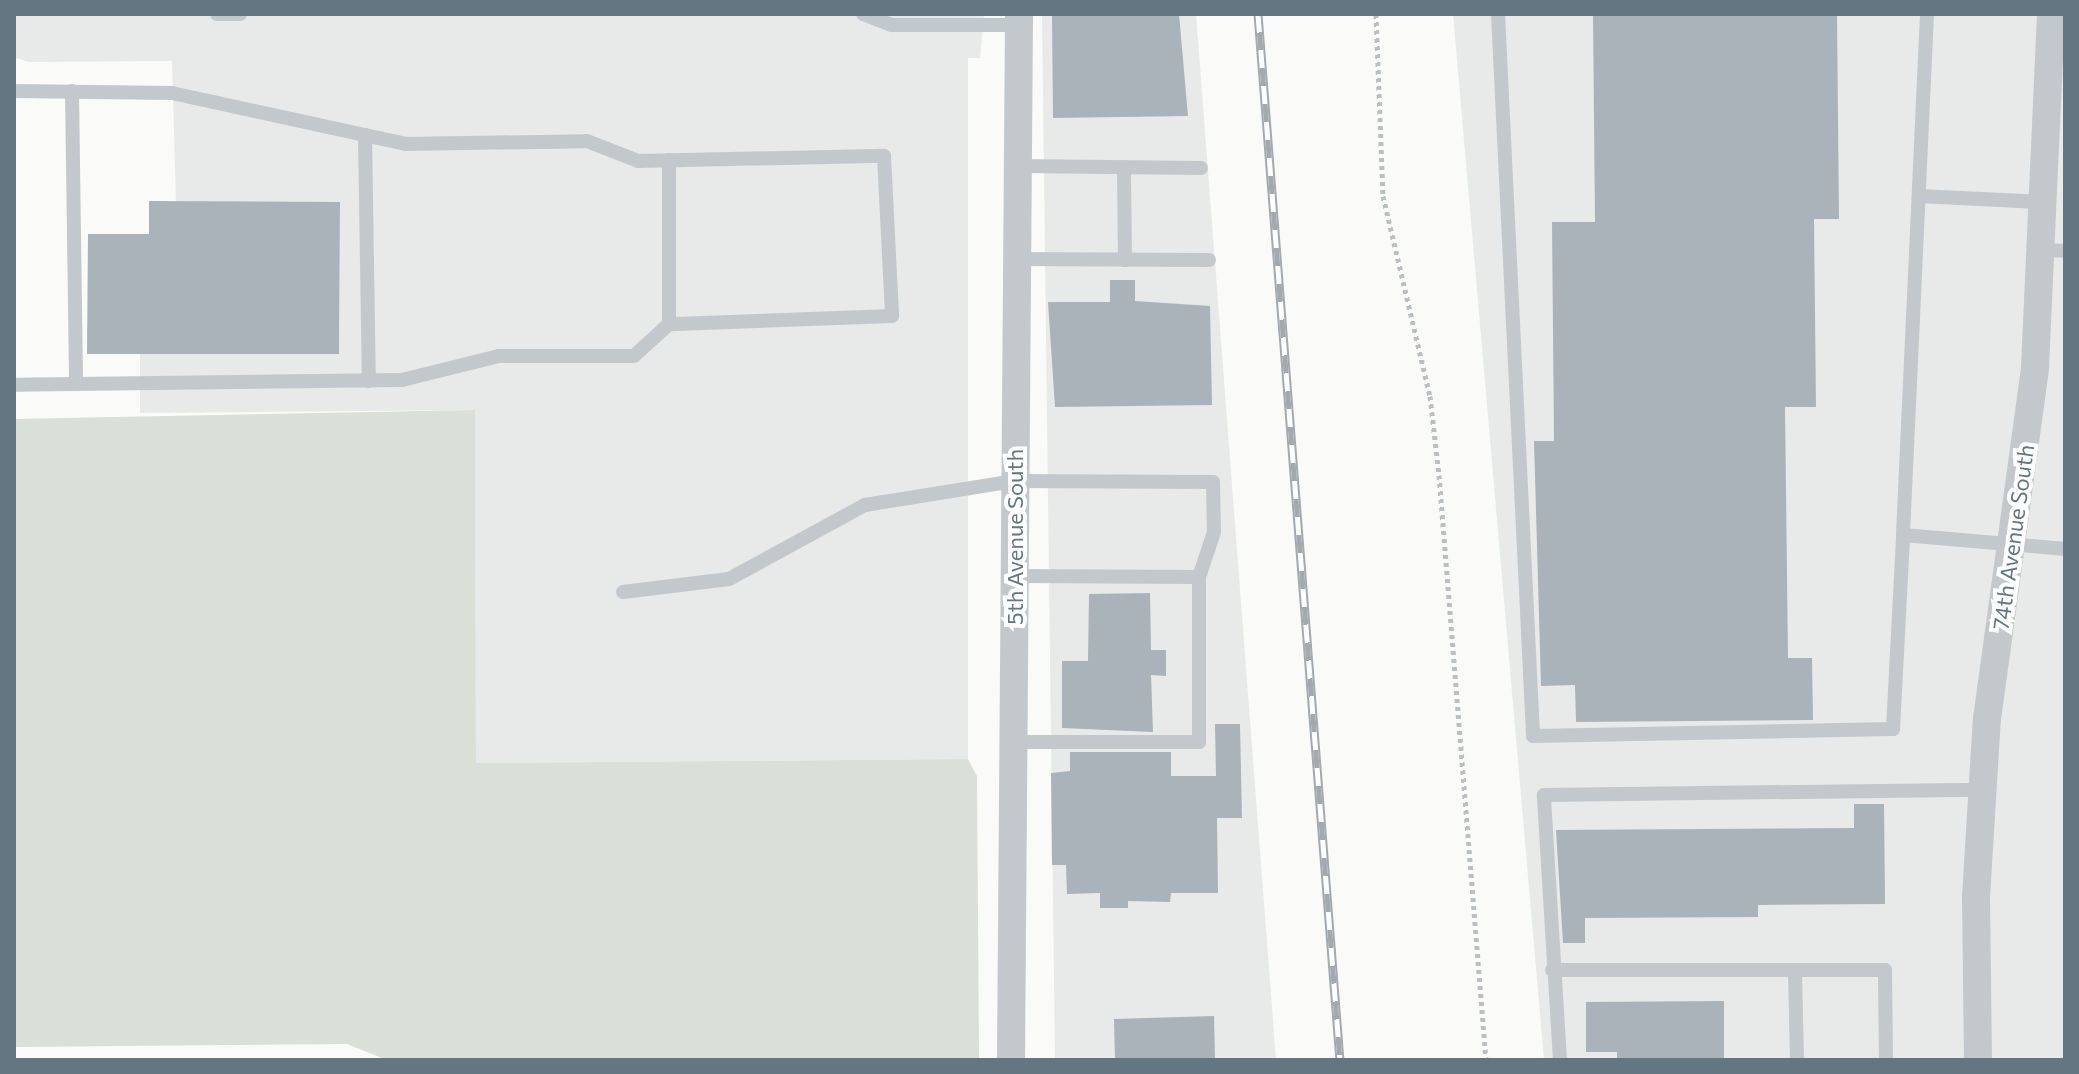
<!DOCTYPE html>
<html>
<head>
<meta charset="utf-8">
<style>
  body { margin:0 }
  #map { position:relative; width:2079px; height:1074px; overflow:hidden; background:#fafaf8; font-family:Commissioner,sans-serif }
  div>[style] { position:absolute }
  .built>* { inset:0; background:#e8e9e9 }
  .green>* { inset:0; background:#dadfd7 }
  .building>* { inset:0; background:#aab3b9 }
  .path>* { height:5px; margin-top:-2.5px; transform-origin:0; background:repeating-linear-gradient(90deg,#bbbfc2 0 4px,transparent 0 8px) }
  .lane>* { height:14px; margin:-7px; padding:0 7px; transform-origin:7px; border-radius:7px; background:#c3c8cc }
  .street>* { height:28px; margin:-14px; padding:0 14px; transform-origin:14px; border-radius:14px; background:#c3c8cc }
  .rail>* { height:9px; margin-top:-4.5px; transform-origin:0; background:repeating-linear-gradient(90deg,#fff 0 18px,#a2aab0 0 36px); box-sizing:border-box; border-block:2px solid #a2aab0 }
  span { translate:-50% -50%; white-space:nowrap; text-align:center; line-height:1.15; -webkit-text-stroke:8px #fff; paint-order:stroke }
  .street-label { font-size:22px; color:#657683 }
  .frame { position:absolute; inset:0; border:16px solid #657683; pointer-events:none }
</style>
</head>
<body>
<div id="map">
  <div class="built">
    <div style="clip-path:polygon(14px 14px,984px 14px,980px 58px,968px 58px,968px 759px,476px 763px,475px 410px,140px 413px,140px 354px,339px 354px,340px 202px,176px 202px,172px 61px,28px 62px,14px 57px)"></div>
    <div style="clip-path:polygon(1042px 14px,1196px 14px,1276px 1060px,1055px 1060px)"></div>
    <div style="clip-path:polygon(1453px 14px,2065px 14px,2065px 1060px,1544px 1060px)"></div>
  </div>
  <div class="green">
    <div style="clip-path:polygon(475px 410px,476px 763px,968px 759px,977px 776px,979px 1060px,387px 1060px,347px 1044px,14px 1047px,14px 419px)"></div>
  </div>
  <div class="building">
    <div style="clip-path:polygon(1052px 14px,1179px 14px,1188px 116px,1053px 118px)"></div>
    <div style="clip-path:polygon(1593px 14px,1837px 14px,1839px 219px,1814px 219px,1816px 407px,1785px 407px,1788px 658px,1812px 658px,1813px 720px,1576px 722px,1575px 685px,1541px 686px,1534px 441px,1554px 441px,1552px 222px,1595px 222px)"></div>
    <div style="clip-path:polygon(149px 201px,340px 202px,339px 354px,87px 354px,88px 234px,149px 234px)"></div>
    <div style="clip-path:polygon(1110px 280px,1135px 280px,1135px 301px,1210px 306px,1212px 405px,1055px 407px,1048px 302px,1110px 302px)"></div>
    <div style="clip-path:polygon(1150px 593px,1151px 650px,1166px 650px,1166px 676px,1151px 675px,1153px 732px,1062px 728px,1062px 661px,1088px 661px,1089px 594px)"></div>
    <div style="clip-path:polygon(1215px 724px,1240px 724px,1242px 818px,1217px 818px,1218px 893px,1171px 893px,1170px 902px,1128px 901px,1128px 908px,1100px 908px,1100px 893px,1067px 894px,1066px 865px,1052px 865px,1051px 773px,1070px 771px,1070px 752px,1171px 752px,1171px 776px,1216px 776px)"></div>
    <div style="clip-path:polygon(1854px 804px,1884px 804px,1885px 904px,1758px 905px,1758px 917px,1585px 918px,1585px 943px,1563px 943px,1556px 830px,1854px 828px)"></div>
    <div style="clip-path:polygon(1724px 1001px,1724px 1060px,1617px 1060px,1617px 1052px,1586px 1052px,1586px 1002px)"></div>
    <div style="clip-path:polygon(1214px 1016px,1215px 1060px,1115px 1060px,1114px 1019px)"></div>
  </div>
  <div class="path">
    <div style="left:1376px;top:14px;width:182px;rotate:87.8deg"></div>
    <div style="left:1383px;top:196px;width:205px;rotate:76.8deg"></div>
    <div style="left:1430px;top:396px;width:80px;rotate:83.5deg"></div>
    <div style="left:1439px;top:475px;width:587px;rotate:85.41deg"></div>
  </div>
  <div class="lane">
    <div style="left:217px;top:14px;width:23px"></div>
    <div style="left:863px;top:14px;width:31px;rotate:21deg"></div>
    <div style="left:892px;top:25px;width:127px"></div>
    <div style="left:1498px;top:14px;width:723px;rotate:87.22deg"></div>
    <div style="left:1533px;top:736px;width:360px;rotate:-1.1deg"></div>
    <div style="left:1893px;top:729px;width:194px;rotate:-87deg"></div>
    <div style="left:1927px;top:14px;width:522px;rotate:92.64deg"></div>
    <div style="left:1903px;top:535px;width:163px;rotate:4.9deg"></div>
    <div style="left:14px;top:91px;width:158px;rotate:0.7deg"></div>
    <div style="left:172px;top:93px;width:239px;rotate:12.3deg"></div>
    <div style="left:405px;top:144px;width:182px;rotate:-0.9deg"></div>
    <div style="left:587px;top:141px;width:55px;rotate:21.4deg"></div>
    <div style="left:638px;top:161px;width:246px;rotate:-1.2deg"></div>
    <div style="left:884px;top:156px;width:160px;rotate:87.1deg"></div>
    <div style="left:892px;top:316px;width:223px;rotate:177.9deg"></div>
    <div style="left:669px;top:324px;width:47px;rotate:137.6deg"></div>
    <div style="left:634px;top:356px;width:135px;rotate:180deg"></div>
    <div style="left:499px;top:356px;width:100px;rotate:166.1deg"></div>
    <div style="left:402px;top:380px;width:388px;rotate:179.3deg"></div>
    <div style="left:72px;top:91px;width:293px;rotate:89.2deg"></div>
    <div style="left:365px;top:135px;width:246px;rotate:89.1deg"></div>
    <div style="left:669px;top:160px;width:164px;rotate:90deg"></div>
    <div style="left:1017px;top:166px;width:184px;rotate:0.6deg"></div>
    <div style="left:1124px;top:167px;width:93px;rotate:89.4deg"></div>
    <div style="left:1919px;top:196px;width:124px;rotate:2.8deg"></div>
    <div style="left:2040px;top:250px;width:25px;rotate:2deg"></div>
    <div style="left:1017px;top:259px;width:192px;rotate:0.3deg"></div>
    <div style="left:623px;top:592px;width:107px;rotate:-7deg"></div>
    <div style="left:729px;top:579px;width:155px;rotate:-28.6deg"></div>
    <div style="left:865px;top:505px;width:152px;rotate:-9.1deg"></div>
    <div style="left:1015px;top:481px;width:198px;rotate:0.3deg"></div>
    <div style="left:1213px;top:482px;width:50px;rotate:88.9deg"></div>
    <div style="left:1214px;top:532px;width:47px;rotate:108.4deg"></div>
    <div style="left:1199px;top:577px;width:184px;rotate:-179.7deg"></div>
    <div style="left:1013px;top:742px;width:186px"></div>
    <div style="left:1199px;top:742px;width:165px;rotate:-90deg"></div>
    <div style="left:1552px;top:970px;width:333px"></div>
    <div style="left:1885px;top:970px;width:90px;rotate:89.4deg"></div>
    <div style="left:1795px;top:972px;width:88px;rotate:88.7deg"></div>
    <div style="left:1560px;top:1060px;width:265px;rotate:-93.5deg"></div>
    <div style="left:1544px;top:795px;width:439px;rotate:-0.7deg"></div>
  </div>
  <div class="street">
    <div style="left:1011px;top:1060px;width:1046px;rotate:-89.56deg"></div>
    <div style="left:1978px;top:1060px;width:163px;rotate:-90.7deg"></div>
    <div style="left:1976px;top:897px;width:178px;rotate:-86.5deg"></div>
    <div style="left:1987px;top:719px;width:355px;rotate:-82.2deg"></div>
    <div style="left:2035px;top:367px;width:353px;rotate:-87.4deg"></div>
  </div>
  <div class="rail">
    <div style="left:1258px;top:14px;width:1049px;rotate:85.52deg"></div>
  </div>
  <div class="street-label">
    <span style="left:1015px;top:537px;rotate:-90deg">5th Avenue South</span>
    <span style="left:2013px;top:537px;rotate:-82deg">74th Avenue South</span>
  </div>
  <div class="frame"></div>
</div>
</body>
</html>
